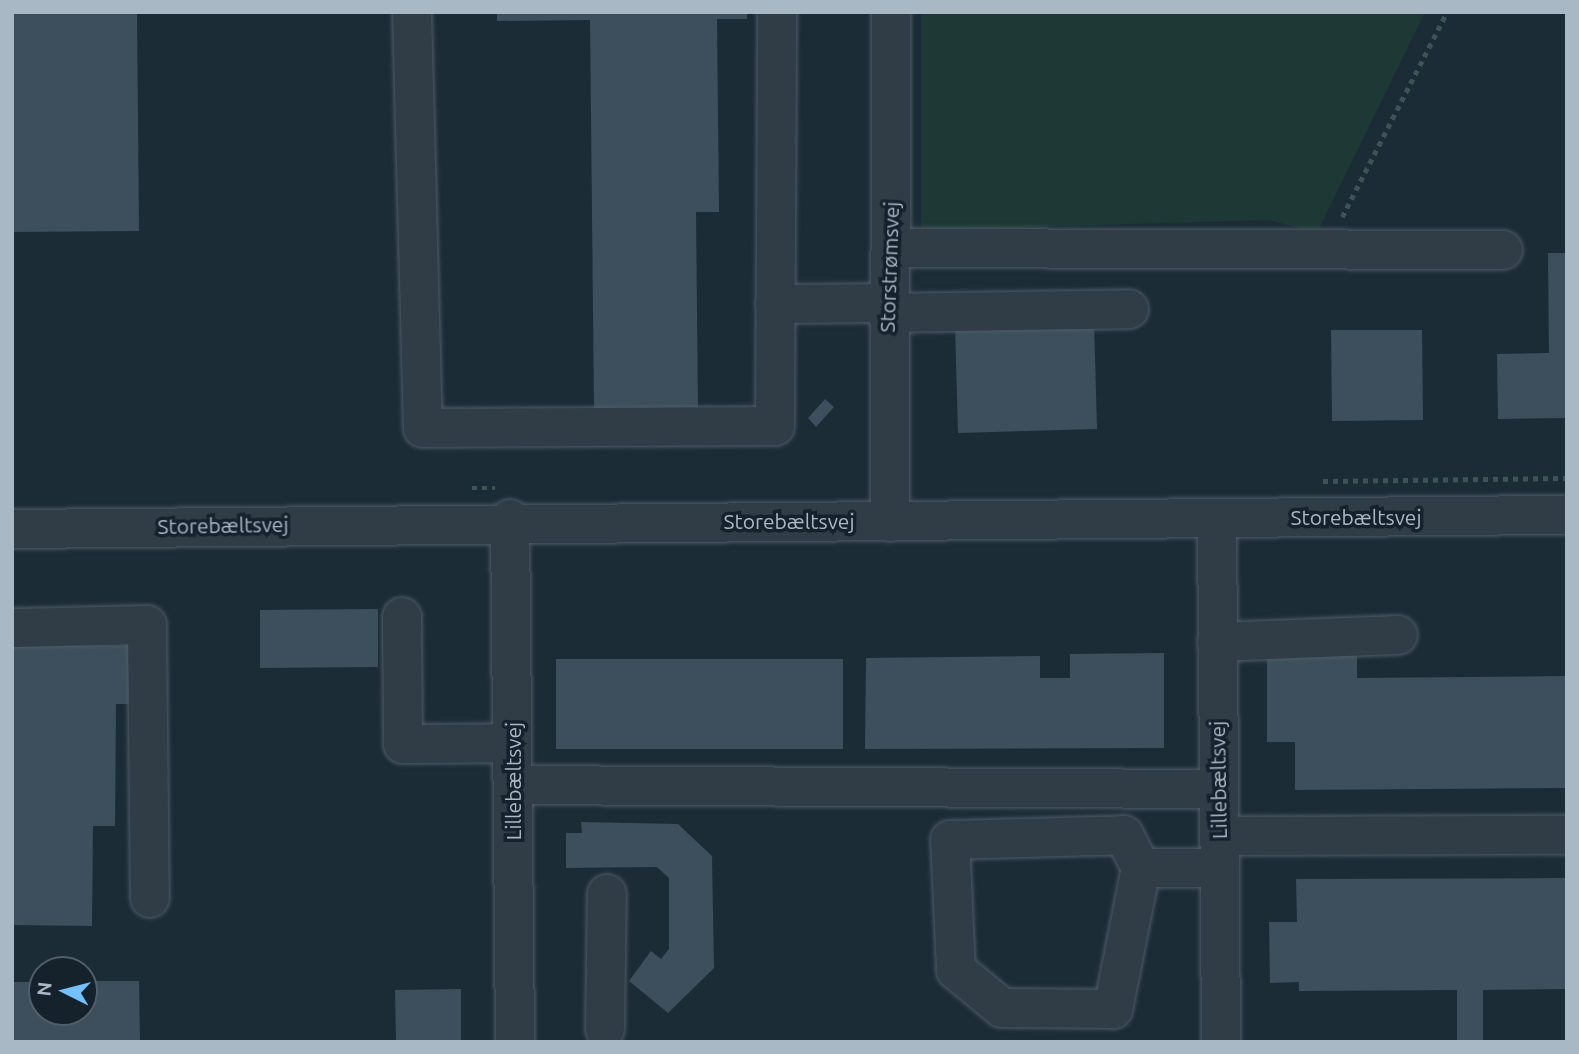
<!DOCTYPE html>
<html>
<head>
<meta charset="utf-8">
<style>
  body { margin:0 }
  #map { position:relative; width:1579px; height:1054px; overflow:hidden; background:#1c2c36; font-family:Ubuntu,sans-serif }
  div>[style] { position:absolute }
  .green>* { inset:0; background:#1e3836 }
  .building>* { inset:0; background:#3d4f5c }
  .path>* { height:4.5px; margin-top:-2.25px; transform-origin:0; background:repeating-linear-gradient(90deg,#3c5453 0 5px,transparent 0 10px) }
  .roads { filter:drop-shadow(0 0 2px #4d5b65) drop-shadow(0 0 2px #4d5b65) }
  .minor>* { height:38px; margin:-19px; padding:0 19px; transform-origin:19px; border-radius:19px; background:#303d47 }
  span { translate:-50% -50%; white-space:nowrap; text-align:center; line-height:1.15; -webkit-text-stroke:7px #16222b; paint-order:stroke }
  .street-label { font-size:21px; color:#a9b8c5 }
  .frame { position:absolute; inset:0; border:14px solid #a9b8c5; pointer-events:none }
  .north { position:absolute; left:28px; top:956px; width:70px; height:70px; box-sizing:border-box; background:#16222b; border:2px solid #515e69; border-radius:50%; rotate:276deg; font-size:19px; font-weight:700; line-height:28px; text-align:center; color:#a9b8c5 }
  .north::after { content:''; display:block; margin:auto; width:24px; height:32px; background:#74c0ff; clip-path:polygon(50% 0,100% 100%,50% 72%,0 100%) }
</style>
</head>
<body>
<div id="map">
  <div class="green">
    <div style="clip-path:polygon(921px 12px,1425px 12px,1317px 233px,1269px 220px,921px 230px)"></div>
  </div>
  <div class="building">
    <div style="clip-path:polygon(12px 12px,137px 12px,139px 231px,12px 232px)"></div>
    <div style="clip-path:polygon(497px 12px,747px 12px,747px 19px,717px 19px,719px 212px,696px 212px,698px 407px,594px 409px,590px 20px,497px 21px)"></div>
    <div style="clip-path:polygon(1548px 253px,1567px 253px,1567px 418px,1498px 419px,1497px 354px,1549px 353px)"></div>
    <div style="clip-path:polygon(1094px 321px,1097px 429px,958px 433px,955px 325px)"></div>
    <div style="clip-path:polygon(1331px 330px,1422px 330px,1423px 420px,1332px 421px)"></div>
    <div style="clip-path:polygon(825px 399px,834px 407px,816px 427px,808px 418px)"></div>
    <div style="clip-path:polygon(378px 609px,378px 667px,260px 668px,260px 610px)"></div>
    <div style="clip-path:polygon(12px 645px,138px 646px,138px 704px,116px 704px,115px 826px,93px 826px,92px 926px,12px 925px)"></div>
    <div style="clip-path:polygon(1267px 650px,1357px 650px,1357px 678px,1567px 676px,1567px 788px,1295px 790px,1295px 742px,1267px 742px)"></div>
    <div style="clip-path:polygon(1164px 653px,1164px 748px,865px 749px,866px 658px,1040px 656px,1040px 678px,1070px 678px,1070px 654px)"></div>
    <div style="clip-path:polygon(556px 659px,843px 659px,843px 749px,556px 749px)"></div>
    <div style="clip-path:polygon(581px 822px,678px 824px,712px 856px,714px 968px,668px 1013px,629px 981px,651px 951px,661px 959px,669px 949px,669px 878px,657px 867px,566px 868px,566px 833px,582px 833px)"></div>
    <div style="clip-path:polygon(1567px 878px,1567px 989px,1483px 990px,1483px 1042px,1457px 1042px,1457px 990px,1299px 991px,1299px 982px,1270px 983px,1269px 922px,1297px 922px,1296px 879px)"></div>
    <div style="clip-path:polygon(84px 981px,139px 981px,140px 1042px,12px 1042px,12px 982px,42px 982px,42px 1012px,84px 1012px)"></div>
    <div style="clip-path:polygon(461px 989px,461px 1042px,396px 1042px,395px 990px)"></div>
  </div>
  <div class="path">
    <div style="left:1342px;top:217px;width:230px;rotate:-62.9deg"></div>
    <div style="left:1323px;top:481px;width:244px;rotate:-0.7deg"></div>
    <div style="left:472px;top:488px;width:23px"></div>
  </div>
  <div class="roads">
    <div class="minor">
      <div style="left:412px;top:12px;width:416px;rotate:88.5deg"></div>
      <div style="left:423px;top:428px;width:352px;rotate:-0.3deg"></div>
      <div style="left:775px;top:426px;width:414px;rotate:-89.7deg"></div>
      <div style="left:893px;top:248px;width:610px;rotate:0.19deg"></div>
      <div style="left:775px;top:304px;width:111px;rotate:-0.5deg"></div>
      <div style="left:886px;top:313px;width:243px;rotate:-0.9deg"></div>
      <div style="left:1217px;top:518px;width:524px;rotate:89.56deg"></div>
      <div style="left:510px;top:519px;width:523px;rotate:89.45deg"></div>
      <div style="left:890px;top:522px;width:510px;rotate:-89.89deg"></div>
      <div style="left:12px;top:529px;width:1555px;rotate:-0.52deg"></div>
      <div style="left:402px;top:617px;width:127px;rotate:89.5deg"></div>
      <div style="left:403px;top:744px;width:109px;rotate:-0.5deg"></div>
      <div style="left:12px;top:628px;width:135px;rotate:-1.3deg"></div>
      <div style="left:147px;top:625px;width:273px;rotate:89.4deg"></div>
      <div style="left:1217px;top:642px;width:181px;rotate:-2.2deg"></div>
      <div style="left:513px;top:785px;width:705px;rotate:0.33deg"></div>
      <div style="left:1124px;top:835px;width:37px;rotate:63deg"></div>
      <div style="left:1141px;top:868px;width:144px;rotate:101.2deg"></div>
      <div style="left:1113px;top:1009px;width:111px;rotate:-179.5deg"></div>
      <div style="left:1002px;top:1008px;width:60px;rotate:-140.4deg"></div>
      <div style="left:956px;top:970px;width:130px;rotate:-92.6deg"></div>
      <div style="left:950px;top:840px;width:174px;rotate:-1.6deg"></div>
      <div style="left:1219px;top:836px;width:348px;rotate:-0.2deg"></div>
      <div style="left:1141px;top:868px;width:78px"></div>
      <div style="left:605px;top:1029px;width:135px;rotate:-89.2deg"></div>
    </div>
  </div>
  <div class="street-label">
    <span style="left:889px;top:267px;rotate:-88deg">Storstrømsvej</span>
    <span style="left:1356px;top:517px">Storebæltsvej</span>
    <span style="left:789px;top:521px">Storebæltsvej</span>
    <span style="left:223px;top:525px;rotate:-1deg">Storebæltsvej</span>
    <span style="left:1218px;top:780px;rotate:-91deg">Lillebæltsvej</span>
    <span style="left:513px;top:781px;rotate:-90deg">Lillebæltsvej</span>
  </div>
  <div class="frame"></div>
  <div class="north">N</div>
</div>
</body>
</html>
